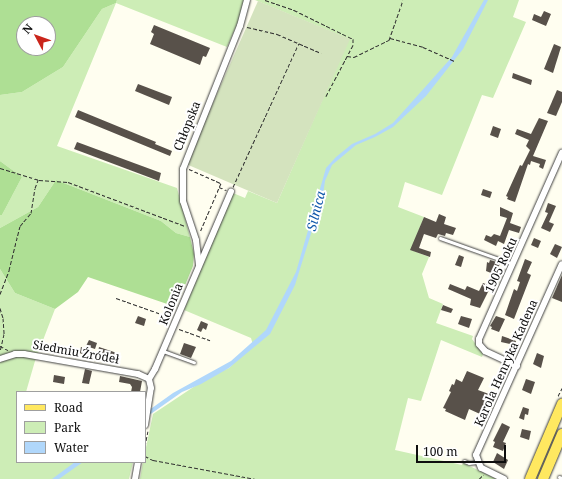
<!DOCTYPE html>
<html>
<head>
<meta charset="utf-8">
<style>
  body { margin:0 }
  #map { position:relative; width:562px; height:479px; overflow:hidden; background:#fffef0; font-family:"Noto Serif",serif }
  div>[style] { position:absolute }
  .green>* { inset:0; background:#cdedb6 }
  .forest>* { inset:0; background:#aedf94 }
  .cemetery>* { inset:0; background:#d4e3be }
  .water>* { inset:0; background:#b0d7fb }
  .building>* { inset:0; background:#58514a }
  .path>* { height:1px; margin-top:-0.5px; transform-origin:0; background:repeating-linear-gradient(90deg,#303030 0 4px,transparent 0 6px) }
  .roads { filter:drop-shadow(0 0 1px #414141) drop-shadow(0 0 1px #414141) }
  .service>* { height:3px; margin:-1.5px; padding:0 1.5px; transform-origin:1.5px; border-radius:1.5px; background:#fff }
  .minor>* { height:6px; margin:-3px; padding:0 3px; transform-origin:3px; border-radius:3px; background:#fff }
  .primary>* { height:10px; margin:-5px; padding:0 5px; transform-origin:5px; border-radius:5px; background:#ffe860 }
  span { translate:-50% -50%; white-space:nowrap; text-align:center; line-height:1.15; -webkit-text-stroke:4px #fff; paint-order:stroke }
  .street-label { font-size:12px; color:#0e0e0e }
  .water-label { font-size:13px; color:#0e56aa; font-style:italic }
  .legend { position:absolute; left:16px; top:391px; width:130px; height:72px; box-sizing:border-box; background:#fff; border:1px solid #9f9f9f; margin:0; padding:5px 7px; list-style:none; font-size:12px; color:#0e0e0e }
  .legend li { display:flex; align-items:center; gap:8px; height:20px }
  .legend b { width:20px; border:1px solid #9f9f9f }
  .north { position:absolute; left:16px; top:16px; width:40px; height:40px; box-sizing:border-box; background:#fff; border:1px solid #9f9f9f; border-radius:50%; rotate:311deg; font-size:11px; font-weight:700; line-height:16px; text-align:center; color:#0e0e0e }
  .north::after { content:''; display:block; margin:auto; width:14px; height:18px; background:#ca251b; clip-path:polygon(50% 0,100% 100%,50% 72%,0 100%) }
  .scale { position:absolute; left:416px; top:445px; width:90px; height:18px; box-sizing:border-box; border:2px solid #0e0e0e; border-top:0; padding-left:5px; font-size:12px; line-height:14px; white-space:nowrap; color:#0e0e0e; -webkit-text-stroke:3px #fff; paint-order:stroke }
</style>
</head>
<body>
<div id="map">
  <div class="green">
    <div style="clip-path:polygon(117px 0,245px 0,242px 13px,227px 47px,116px 3px,57px 146px,177px 188px,190px 237px,176px 233px,161px 221px,56px 180px,38px 207px,0 228px,0 215px,2px 215px,22px 177px,0 161px,0 95px,22px 92px,63px 67px,102px 9px,116px 3px)"></div>
    <div style="clip-path:polygon(255px 0,519px 0,513px 17px,526px 22px,493px 98px,482px 95px,442px 195px,405px 182px,398px 207px,424px 217px,411px 250px,429px 257px,422px 274px,429px 298px,443px 304px,436px 323px,473px 336px,472px 339px,483px 354px,482px 357px,441px 340px,421px 401px,408px 398px,395px 450px,462px 465px,463px 463px,497px 479px,140px 479px,143px 462px,145px 462px,145px 452px,153px 414px,207px 378px,229px 368px,253px 345px,251px 338px,184px 310px,233px 193px,245px 198px,248px 191px,277px 203px,349px 39px)"></div>
    <div style="clip-path:polygon(0 269px,15px 293px,55px 309px,35px 361px,26px 392px,17px 392px,17px 462px,133px 462px,129px 479px,0 479px)"></div>
  </div>
  <div class="forest">
    <div style="clip-path:polygon(evenodd,0 0,117px 0,116px 3px,102px 9px,63px 67px,22px 92px,0 95px,0 0,24px 24px,48px 24px,48px 48px,24px 48px,24px 24px)"></div>
    <div style="clip-path:polygon(0 161px,22px 177px,2px 215px,0 215px)"></div>
    <div style="clip-path:polygon(56px 180px,161px 221px,176px 233px,190px 237px,194px 254px,193px 266px,176px 307px,88px 277px,78px 292px,55px 309px,15px 293px,0 269px,0 228px,38px 207px)"></div>
  </div>
  <div class="cemetery">
    <div style="clip-path:polygon(258px 1px,350px 39px,277px 203px,186px 164px)"></div>
  </div>
  <div class="water">
    <div style="clip-path:polygon(484px 0,488px 0,463px 49px,426px 96px,393px 127px,375px 137px,356px 145px,332px 165px,325px 181px,323px 195px,295px 285px,270px 334px,229px 368px,201px 384px,182px 392px,145px 418px,145px 413px,173px 393px,231px 361px,266px 330px,296px 272px,326px 168px,336px 157px,352px 144px,375px 134px,393px 123px,452px 57px)"></div>
    <div style="clip-path:polygon(75px 462px,83px 462px,59px 479px,52px 479px)"></div>
  </div>
  <div class="building">
    <div style="clip-path:polygon(544px 11px,551px 14px,546px 26px,532px 20px,534px 14px,541px 17px)"></div>
    <div style="clip-path:polygon(154px 25px,210px 48px,206px 57px,203px 56px,200px 65px,150px 44px,154px 34px,151px 32px)"></div>
    <div style="clip-path:polygon(554px 44px,561px 47px,553px 73px,544px 69px)"></div>
    <div style="clip-path:polygon(513px 73px,532px 80px,531px 85px,512px 78px)"></div>
    <div style="clip-path:polygon(138px 84px,172px 97px,169px 105px,135px 91px)"></div>
    <div style="clip-path:polygon(557px 90px,562px 92px,562px 102px,556px 116px,547px 113px)"></div>
    <div style="clip-path:polygon(78px 110px,156px 142px,155px 144px,172px 151px,170px 156px,75px 117px)"></div>
    <div style="clip-path:polygon(539px 118px,548px 121px,533px 156px,546px 160px,543px 169px,539px 167px,540px 164px,531px 161px,530px 165px,528px 164px,515px 202px,507px 199px,508px 197px,506px 196px,520px 165px,522px 166px,530px 150px,526px 146px,529px 140px,515px 134px,517px 129px,531px 134px)"></div>
    <div style="clip-path:polygon(493px 126px,501px 129px,498px 138px,490px 135px)"></div>
    <div style="clip-path:polygon(77px 142px,161px 173px,159px 181px,74px 149px)"></div>
    <div style="clip-path:polygon(483px 189px,492px 192px,490px 198px,481px 195px)"></div>
    <div style="clip-path:polygon(548px 203px,556px 206px,549px 222px,554px 224px,550px 232px,541px 228px,548px 213px,545px 212px)"></div>
    <div style="clip-path:polygon(500px 207px,513px 213px,510px 223px,521px 227px,519px 233px,509px 230px,504px 244px,498px 241px,496px 246px,484px 240px,486px 235px,491px 237px,494px 234px,500px 236px,507px 218px,500px 216px)"></div>
    <div style="clip-path:polygon(439px 214px,446px 217px,444px 224px,456px 228px,453px 235px,446px 233px,445px 236px,438px 234px,436px 238px,424px 234px,419px 248px,431px 252px,430px 257px,410px 250px,424px 217px,436px 222px)"></div>
    <div style="clip-path:polygon(534px 238px,541px 241px,538px 248px,531px 245px)"></div>
    <div style="clip-path:polygon(555px 244px,562px 247px,557px 258px,550px 254px)"></div>
    <div style="clip-path:polygon(459px 255px,464px 257px,461px 267px,455px 265px)"></div>
    <div style="clip-path:polygon(525px 259px,532px 262px,527px 273px,531px 275px,514px 319px,505px 315px,514px 289px,517px 291px,520px 282px,517px 281px)"></div>
    <div style="clip-path:polygon(490px 260px,500px 263px,496px 275px,486px 271px,487px 262px,489px 263px)"></div>
    <div style="clip-path:polygon(562px 275px,562px 302px,552px 298px)"></div>
    <div style="clip-path:polygon(483px 283px,491px 286px,480px 308px,470px 305px,471px 299px,448px 289px,450px 284px,465px 290px,467px 286px,479px 291px)"></div>
    <div style="clip-path:polygon(443px 305px,453px 309px,451px 313px,441px 310px)"></div>
    <div style="clip-path:polygon(138px 316px,146px 319px,144px 326px,135px 323px)"></div>
    <div style="clip-path:polygon(461px 316px,472px 319px,469px 328px,458px 324px)"></div>
    <div style="clip-path:polygon(496px 316px,505px 319px,499px 332px,491px 329px,492px 327px,490px 326px)"></div>
    <div style="clip-path:polygon(201px 321px,208px 324px,206px 330px,203px 328px,201px 332px,197px 330px)"></div>
    <div style="clip-path:polygon(502px 336px,516px 341px,515px 345px,501px 342px)"></div>
    <div style="clip-path:polygon(89px 340px,97px 343px,95px 349px,86px 346px)"></div>
    <div style="clip-path:polygon(184px 343px,196px 347px,191px 358px,180px 354px)"></div>
    <div style="clip-path:polygon(81px 347px,89px 349px,87px 355px,79px 353px)"></div>
    <div style="clip-path:polygon(99px 347px,120px 354px,117px 362px,107px 359px,108px 355px,98px 352px)"></div>
    <div style="clip-path:polygon(537px 353px,544px 356px,541px 368px,533px 364px)"></div>
    <div style="clip-path:polygon(85px 369px,92px 371px,89px 384px,82px 383px)"></div>
    <div style="clip-path:polygon(467px 371px,484px 378px,478px 390px,489px 394px,480px 414px,469px 409px,465px 420px,445px 411px,446px 409px,443px 408px,451px 392px,449px 391px,452px 384px,454px 385px,456px 379px,462px 382px)"></div>
    <div style="clip-path:polygon(54px 375px,65px 377px,64px 384px,53px 382px)"></div>
    <div style="clip-path:polygon(120px 376px,142px 381px,140px 392px,131px 392px,132px 387px,130px 384px,119px 382px)"></div>
    <div style="clip-path:polygon(526px 379px,535px 382px,531px 394px,522px 390px)"></div>
    <div style="clip-path:polygon(523px 407px,529px 409px,528px 415px,525px 414px,524px 420px,519px 418px)"></div>
    <div style="clip-path:polygon(502px 423px,510px 427px,503px 442px,506px 443px,503px 451px,493px 447px,495px 442px,493px 441px)"></div>
    <div style="clip-path:polygon(522px 429px,531px 431px,529px 440px,520px 437px)"></div>
    <div style="clip-path:polygon(497px 453px,508px 460px,504px 469px,493px 462px)"></div>
  </div>
  <div class="path">
    <div style="left:265px;top:0;width:31px;rotate:19deg"></div>
    <div style="left:294px;top:10px;width:66px;rotate:26.2deg"></div>
    <div style="left:353px;top:39px;width:6px;rotate:90deg"></div>
    <div style="left:353px;top:45px;width:58px;rotate:117.9deg"></div>
    <div style="left:247px;top:27px;width:31px;rotate:13deg"></div>
    <div style="left:277px;top:34px;width:48px;rotate:23.4deg"></div>
    <div style="left:390px;top:38px;width:34px;rotate:15deg"></div>
    <div style="left:423px;top:47px;width:35px;rotate:24deg"></div>
    <div style="left:347px;top:56px;width:7px;rotate:8deg"></div>
    <div style="left:354px;top:57px;width:39px;rotate:-26deg"></div>
    <div style="left:389px;top:40px;width:42px;rotate:-70.7deg"></div>
    <div style="left:0;top:168px;width:41px;rotate:17.1deg"></div>
    <div style="left:39px;top:180px;width:29px;rotate:4deg"></div>
    <div style="left:68px;top:182px;width:125px;rotate:20.6deg"></div>
    <div style="left:189px;top:169px;width:35px;rotate:24deg"></div>
    <div style="left:221px;top:183px;width:53px;rotate:113.2deg"></div>
    <div style="left:219px;top:187px;width:8px;rotate:23deg"></div>
    <div style="left:233px;top:187px;width:158px;rotate:-65.4deg"></div>
    <div style="left:0;top:294px;width:26px;rotate:-69deg"></div>
    <div style="left:9px;top:270px;width:45px;rotate:-76deg"></div>
    <div style="left:20px;top:226px;width:17px;rotate:-50deg"></div>
    <div style="left:31px;top:213px;width:25px;rotate:-81deg"></div>
    <div style="left:35px;top:188px;width:9px;rotate:-69deg"></div>
    <div style="left:116px;top:298px;width:57px;rotate:19.4deg"></div>
    <div style="left:0;top:308px;width:10px;rotate:73deg"></div>
    <div style="left:3px;top:318px;width:16px;rotate:86deg"></div>
    <div style="left:4px;top:334px;width:17px;rotate:103deg"></div>
    <div style="left:179px;top:329px;width:33px;rotate:20deg"></div>
    <div style="left:0;top:346px;width:9px;rotate:27deg"></div>
    <div style="left:558px;top:396px;width:9px;rotate:-63deg"></div>
    <div style="left:145px;top:446px;width:15px;rotate:-79deg"></div>
    <div style="left:145px;top:456px;width:9px;rotate:27deg"></div>
    <div style="left:153px;top:460px;width:105px;rotate:10.5deg"></div>
    <div style="left:479px;top:479px;width:6px;rotate:-45deg"></div>
  </div>
  <div class="roads">
    <div class="service">
      <div style="left:440px;top:238px;width:77px;rotate:19.6deg"></div>
      <div style="left:163px;top:351px;width:33px;rotate:20deg"></div>
      <div style="left:464px;top:461px;width:5px;rotate:22deg"></div>
      <div style="left:469px;top:463px;width:8px;rotate:-7deg"></div>
      <div style="left:559px;top:477px;width:3px;rotate:18deg"></div>
    </div>
    <div class="minor">
      <div style="left:199px;top:265px;width:25px;rotate:-97deg"></div>
      <div style="left:196px;top:240px;width:41px;rotate:-108.4deg"></div>
      <div style="left:183px;top:201px;width:32px;rotate:-90deg"></div>
      <div style="left:183px;top:169px;width:154px;rotate:-68.3deg"></div>
      <div style="left:240px;top:26px;width:27px;rotate:-75deg"></div>
      <div style="left:0;top:359px;width:16px;rotate:-18deg"></div>
      <div style="left:15px;top:354px;width:9px"></div>
      <div style="left:24px;top:354px;width:116px;rotate:10deg"></div>
      <div style="left:138px;top:374px;width:12px;rotate:24deg"></div>
      <div style="left:517px;top:366px;width:35px;rotate:-155deg"></div>
      <div style="left:485px;top:351px;width:9px;rotate:-131deg"></div>
      <div style="left:479px;top:344px;width:5px;rotate:-90deg"></div>
      <div style="left:479px;top:339px;width:204px;rotate:-66deg"></div>
      <div style="left:149px;top:379px;width:12px;rotate:-59deg"></div>
      <div style="left:155px;top:369px;width:193px;rotate:-66.8deg"></div>
      <div style="left:145px;top:425px;width:37px;rotate:-81deg"></div>
      <div style="left:151px;top:388px;width:9px;rotate:-103deg"></div>
      <div style="left:135px;top:479px;width:17px;rotate:-80deg"></div>
      <div style="left:504px;top:479px;width:25px;rotate:-154deg"></div>
      <div style="left:481px;top:468px;width:14px;rotate:-111deg"></div>
      <div style="left:476px;top:455px;width:209px;rotate:-65.8deg"></div>
    </div>
    <div class="primary">
      <div style="left:530px;top:479px;width:82px;rotate:-66.9deg"></div>
      <div style="left:543px;top:479px;width:49px;rotate:-67.1deg"></div>
    </div>
  </div>
  <div class="street-label">
    <span style="left:187px;top:126px;rotate:-68deg">Chłopska</span>
    <span style="left:501px;top:265px;rotate:-65deg">1905 Roku</span>
    <span style="left:171px;top:304px;rotate:-68deg">Kolonia</span>
    <span style="left:76px;top:352px;rotate:10deg">Siedmiu Źródeł</span>
    <span style="left:506px;top:363px;rotate:-66deg">Karola Henryka Kadena</span>
  </div>
  <div class="water-label">
    <span style="left:316px;top:211px;rotate:-76deg">Silnica</span>
  </div>
  <ul class="legend">
  <li><b style="height:5px;background:#ffe860"></b>Road</li>
  <li><b style="height:11px;background:#cdedb6"></b>Park</li>
  <li><b style="height:11px;background:#b0d7fb"></b>Water</li>
  </ul>
  <div class="north">N</div>
  <div class="scale">100 m</div>
</div>
</body>
</html>
